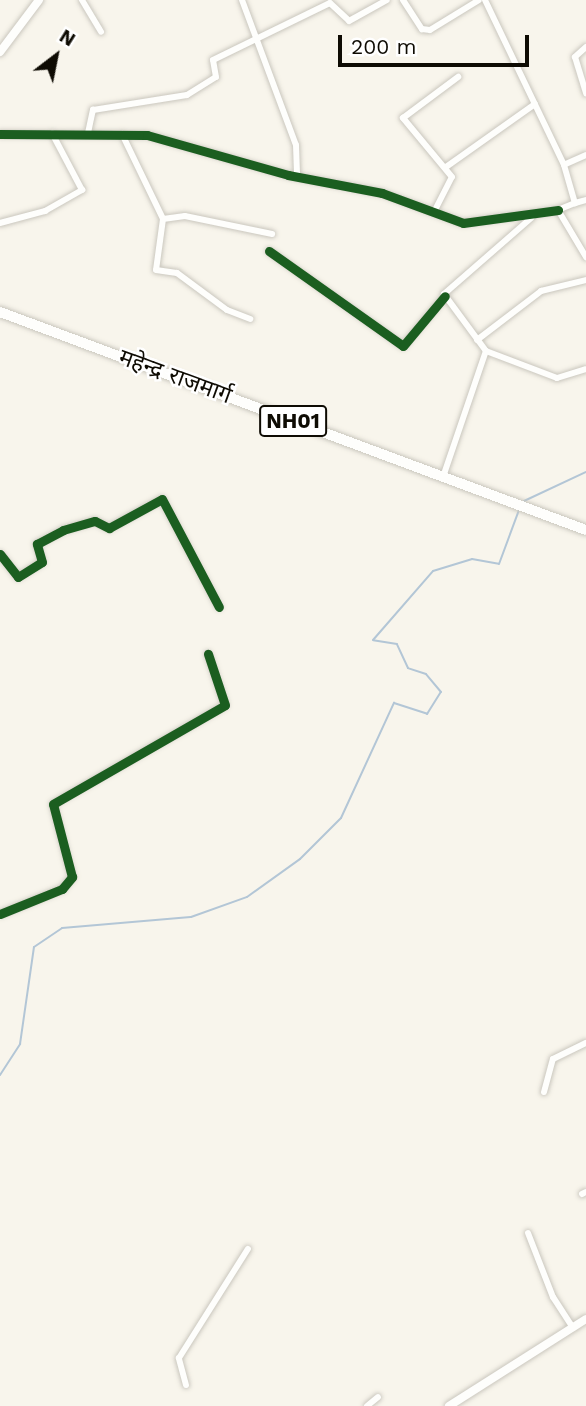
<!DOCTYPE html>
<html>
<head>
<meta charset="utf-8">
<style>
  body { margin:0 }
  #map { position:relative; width:586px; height:1406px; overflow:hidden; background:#f8f5ec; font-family:"Work Sans","Noto Sans Devanagari",sans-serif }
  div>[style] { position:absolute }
  .stream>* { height:2px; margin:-1px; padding:0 1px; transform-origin:1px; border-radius:1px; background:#b3c6d6 }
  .roads { filter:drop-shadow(0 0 2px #cac7be) drop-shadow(0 0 2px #cac7be) }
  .street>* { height:6px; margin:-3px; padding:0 3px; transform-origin:3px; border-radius:3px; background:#fefefc }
  .secondary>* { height:8px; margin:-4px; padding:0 4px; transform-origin:4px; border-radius:4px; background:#fefefc }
  .highway>* { height:10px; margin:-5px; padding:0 5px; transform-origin:5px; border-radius:5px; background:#fefefc }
  .cycleway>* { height:9px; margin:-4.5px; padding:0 4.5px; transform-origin:4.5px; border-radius:4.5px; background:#1b5e20 }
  span { translate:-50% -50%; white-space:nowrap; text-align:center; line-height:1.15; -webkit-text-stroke:5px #fff; paint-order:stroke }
  .shield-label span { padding:2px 5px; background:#fff; border:2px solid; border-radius:5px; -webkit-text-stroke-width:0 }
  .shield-label { font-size:21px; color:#0e0b03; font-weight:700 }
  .street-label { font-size:23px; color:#0e0b03 }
  .north { position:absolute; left:21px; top:21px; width:70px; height:70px; -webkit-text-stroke:5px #fff; paint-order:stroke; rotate:32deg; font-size:19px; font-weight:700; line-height:28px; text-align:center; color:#0e0b03 }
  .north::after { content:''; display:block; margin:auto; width:24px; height:32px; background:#0e0b03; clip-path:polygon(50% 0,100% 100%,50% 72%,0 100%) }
  .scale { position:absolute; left:338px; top:35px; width:191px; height:32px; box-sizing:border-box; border:4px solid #0e0b03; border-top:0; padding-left:9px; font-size:21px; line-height:24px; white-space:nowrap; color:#0e0b03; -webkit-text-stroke:5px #fff; paint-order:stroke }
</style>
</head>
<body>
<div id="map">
  <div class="stream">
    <div style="left:524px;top:501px;width:68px;rotate:-25.1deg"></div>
    <div style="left:0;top:1075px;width:37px;rotate:-57deg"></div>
    <div style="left:20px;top:1044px;width:98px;rotate:-81.8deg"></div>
    <div style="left:34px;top:947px;width:34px;rotate:-34deg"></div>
    <div style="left:62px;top:928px;width:129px;rotate:-4.9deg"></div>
    <div style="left:191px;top:917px;width:59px;rotate:-19.7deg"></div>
    <div style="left:247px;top:897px;width:65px;rotate:-35.6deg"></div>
    <div style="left:300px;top:859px;width:58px;rotate:-45deg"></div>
    <div style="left:341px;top:818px;width:127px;rotate:-65.3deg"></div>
    <div style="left:394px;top:703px;width:35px;rotate:18deg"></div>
    <div style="left:427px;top:714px;width:26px;rotate:-58deg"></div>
    <div style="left:441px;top:692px;width:23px;rotate:-130deg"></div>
    <div style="left:426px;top:674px;width:19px;rotate:-162deg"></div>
    <div style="left:408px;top:668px;width:26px;rotate:-115deg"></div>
    <div style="left:397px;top:644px;width:24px;rotate:-171deg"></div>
    <div style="left:373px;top:640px;width:91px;rotate:-49deg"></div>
    <div style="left:433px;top:571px;width:41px;rotate:-17.1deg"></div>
    <div style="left:472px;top:559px;width:27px;rotate:10deg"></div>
    <div style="left:499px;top:564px;width:58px;rotate:-69.7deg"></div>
  </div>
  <div class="roads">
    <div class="street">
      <div style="left:82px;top:0;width:37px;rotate:59deg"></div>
      <div style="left:242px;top:0;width:155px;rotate:69.6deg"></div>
      <div style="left:296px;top:145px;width:32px;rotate:88deg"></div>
      <div style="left:403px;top:0;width:35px;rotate:57deg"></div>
      <div style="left:422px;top:29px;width:8px;rotate:7deg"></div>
      <div style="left:430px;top:30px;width:57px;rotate:-31.5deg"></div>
      <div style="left:485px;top:0;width:183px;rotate:64.4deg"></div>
      <div style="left:586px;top:47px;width:15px;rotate:138deg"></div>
      <div style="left:575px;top:57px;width:38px;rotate:73deg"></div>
      <div style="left:88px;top:133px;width:24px;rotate:-78deg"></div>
      <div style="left:93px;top:110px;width:95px;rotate:-9.1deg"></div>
      <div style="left:187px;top:95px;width:34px;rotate:-32deg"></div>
      <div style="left:216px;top:77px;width:17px;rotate:-100deg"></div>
      <div style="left:213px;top:60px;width:130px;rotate:-26deg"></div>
      <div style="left:330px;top:3px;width:26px;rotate:43deg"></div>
      <div style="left:349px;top:21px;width:43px;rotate:-28.9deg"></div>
      <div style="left:0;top:134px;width:147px;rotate:0.4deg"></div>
      <div style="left:147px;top:135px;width:147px;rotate:15.8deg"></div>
      <div style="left:288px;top:175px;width:96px;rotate:10.8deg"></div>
      <div style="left:382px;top:193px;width:86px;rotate:20.3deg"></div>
      <div style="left:463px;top:223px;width:96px;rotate:-7.8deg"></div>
      <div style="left:122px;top:134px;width:94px;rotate:64.2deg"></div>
      <div style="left:163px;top:219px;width:22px;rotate:-8deg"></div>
      <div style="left:185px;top:216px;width:89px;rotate:11.7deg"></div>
      <div style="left:586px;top:155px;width:24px;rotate:156deg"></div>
      <div style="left:564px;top:165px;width:40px;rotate:74deg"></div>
      <div style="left:575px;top:203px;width:18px;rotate:158deg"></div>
      <div style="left:558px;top:210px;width:55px;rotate:59.2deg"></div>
      <div style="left:446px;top:167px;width:109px;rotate:-35.3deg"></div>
      <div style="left:575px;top:203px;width:11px;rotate:-15deg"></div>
      <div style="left:434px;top:212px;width:39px;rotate:-63deg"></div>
      <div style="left:452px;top:177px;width:77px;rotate:-129.7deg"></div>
      <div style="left:403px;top:118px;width:69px;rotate:-36.7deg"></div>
      <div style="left:163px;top:219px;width:51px;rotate:97.8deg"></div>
      <div style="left:156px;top:270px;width:21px;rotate:8deg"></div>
      <div style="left:177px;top:273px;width:62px;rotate:36.5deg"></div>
      <div style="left:227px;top:310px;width:25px;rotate:21deg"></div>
      <div style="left:0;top:223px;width:47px;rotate:-14.9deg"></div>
      <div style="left:45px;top:211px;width:43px;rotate:-29.6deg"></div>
      <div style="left:82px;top:190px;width:64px;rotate:-117.8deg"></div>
      <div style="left:269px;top:251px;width:164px;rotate:35.3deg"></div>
      <div style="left:403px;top:346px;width:65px;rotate:-50deg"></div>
      <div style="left:477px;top:340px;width:81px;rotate:-37.4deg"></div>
      <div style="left:541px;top:291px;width:46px;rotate:-13.7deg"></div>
      <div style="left:486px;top:351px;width:76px;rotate:20.8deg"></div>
      <div style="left:557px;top:378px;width:30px;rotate:-17deg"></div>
      <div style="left:443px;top:477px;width:133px;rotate:-71.2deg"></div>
      <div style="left:486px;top:351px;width:71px;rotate:-126.4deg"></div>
      <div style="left:444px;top:294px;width:116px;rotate:-41.1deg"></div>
      <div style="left:0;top:554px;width:29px;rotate:52deg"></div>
      <div style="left:18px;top:577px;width:28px;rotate:-32deg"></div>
      <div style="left:42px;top:562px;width:19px;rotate:-106deg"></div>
      <div style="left:37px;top:544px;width:30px;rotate:-28deg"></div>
      <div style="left:63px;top:530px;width:33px;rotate:-16deg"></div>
      <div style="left:95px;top:521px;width:16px;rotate:27deg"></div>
      <div style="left:109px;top:528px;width:60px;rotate:-28.7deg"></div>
      <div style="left:162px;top:499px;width:122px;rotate:62.2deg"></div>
      <div style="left:0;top:914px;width:67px;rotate:-22deg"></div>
      <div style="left:62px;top:889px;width:16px;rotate:-50deg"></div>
      <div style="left:72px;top:877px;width:75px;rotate:-104.6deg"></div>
      <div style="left:53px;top:804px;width:198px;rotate:-29.9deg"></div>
      <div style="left:225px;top:705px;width:54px;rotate:-108.4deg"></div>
      <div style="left:544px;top:1092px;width:34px;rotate:-75deg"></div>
      <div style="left:553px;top:1059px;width:37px;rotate:-26deg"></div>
      <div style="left:582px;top:1194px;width:4px;rotate:-27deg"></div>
      <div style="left:528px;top:1233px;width:69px;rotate:68.7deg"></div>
      <div style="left:553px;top:1297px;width:37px;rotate:57deg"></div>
      <div style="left:186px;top:1385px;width:28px;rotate:-105deg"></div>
      <div style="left:179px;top:1358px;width:129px;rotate:-57.7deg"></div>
      <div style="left:367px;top:1406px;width:14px;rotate:-39deg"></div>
    </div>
    <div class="secondary">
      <div style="left:0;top:52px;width:65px;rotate:-53.1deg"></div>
      <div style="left:449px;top:1406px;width:162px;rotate:-32.4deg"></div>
    </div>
    <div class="highway">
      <div style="left:0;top:312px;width:625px;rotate:20.41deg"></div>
    </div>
  </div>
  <div class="cycleway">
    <div style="left:0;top:134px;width:147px;rotate:0.4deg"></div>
    <div style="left:147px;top:135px;width:147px;rotate:15.8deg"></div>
    <div style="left:288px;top:175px;width:96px;rotate:10.8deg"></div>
    <div style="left:382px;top:193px;width:86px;rotate:20.3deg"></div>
    <div style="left:463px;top:223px;width:96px;rotate:-7.8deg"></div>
    <div style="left:269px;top:251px;width:164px;rotate:35.3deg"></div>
    <div style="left:403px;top:346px;width:65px;rotate:-50deg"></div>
    <div style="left:0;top:554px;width:29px;rotate:52deg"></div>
    <div style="left:18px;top:577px;width:28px;rotate:-32deg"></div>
    <div style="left:42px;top:562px;width:19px;rotate:-106deg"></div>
    <div style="left:37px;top:544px;width:30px;rotate:-28deg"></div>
    <div style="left:63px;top:530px;width:33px;rotate:-16deg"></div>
    <div style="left:95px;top:521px;width:16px;rotate:27deg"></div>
    <div style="left:109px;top:528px;width:60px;rotate:-28.7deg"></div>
    <div style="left:162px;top:499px;width:122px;rotate:62.2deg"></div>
    <div style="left:0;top:914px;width:67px;rotate:-22deg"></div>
    <div style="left:62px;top:889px;width:16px;rotate:-50deg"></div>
    <div style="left:72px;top:877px;width:75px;rotate:-104.6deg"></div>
    <div style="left:53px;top:804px;width:198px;rotate:-29.9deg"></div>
    <div style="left:225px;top:705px;width:54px;rotate:-108.4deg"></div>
  </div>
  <div class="shield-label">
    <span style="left:293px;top:421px">NH01</span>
  </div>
  <div class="street-label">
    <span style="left:175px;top:377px;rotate:20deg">महेन्द्र राजमार्ग</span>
  </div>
  <div class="north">N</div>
  <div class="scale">200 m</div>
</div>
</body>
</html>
